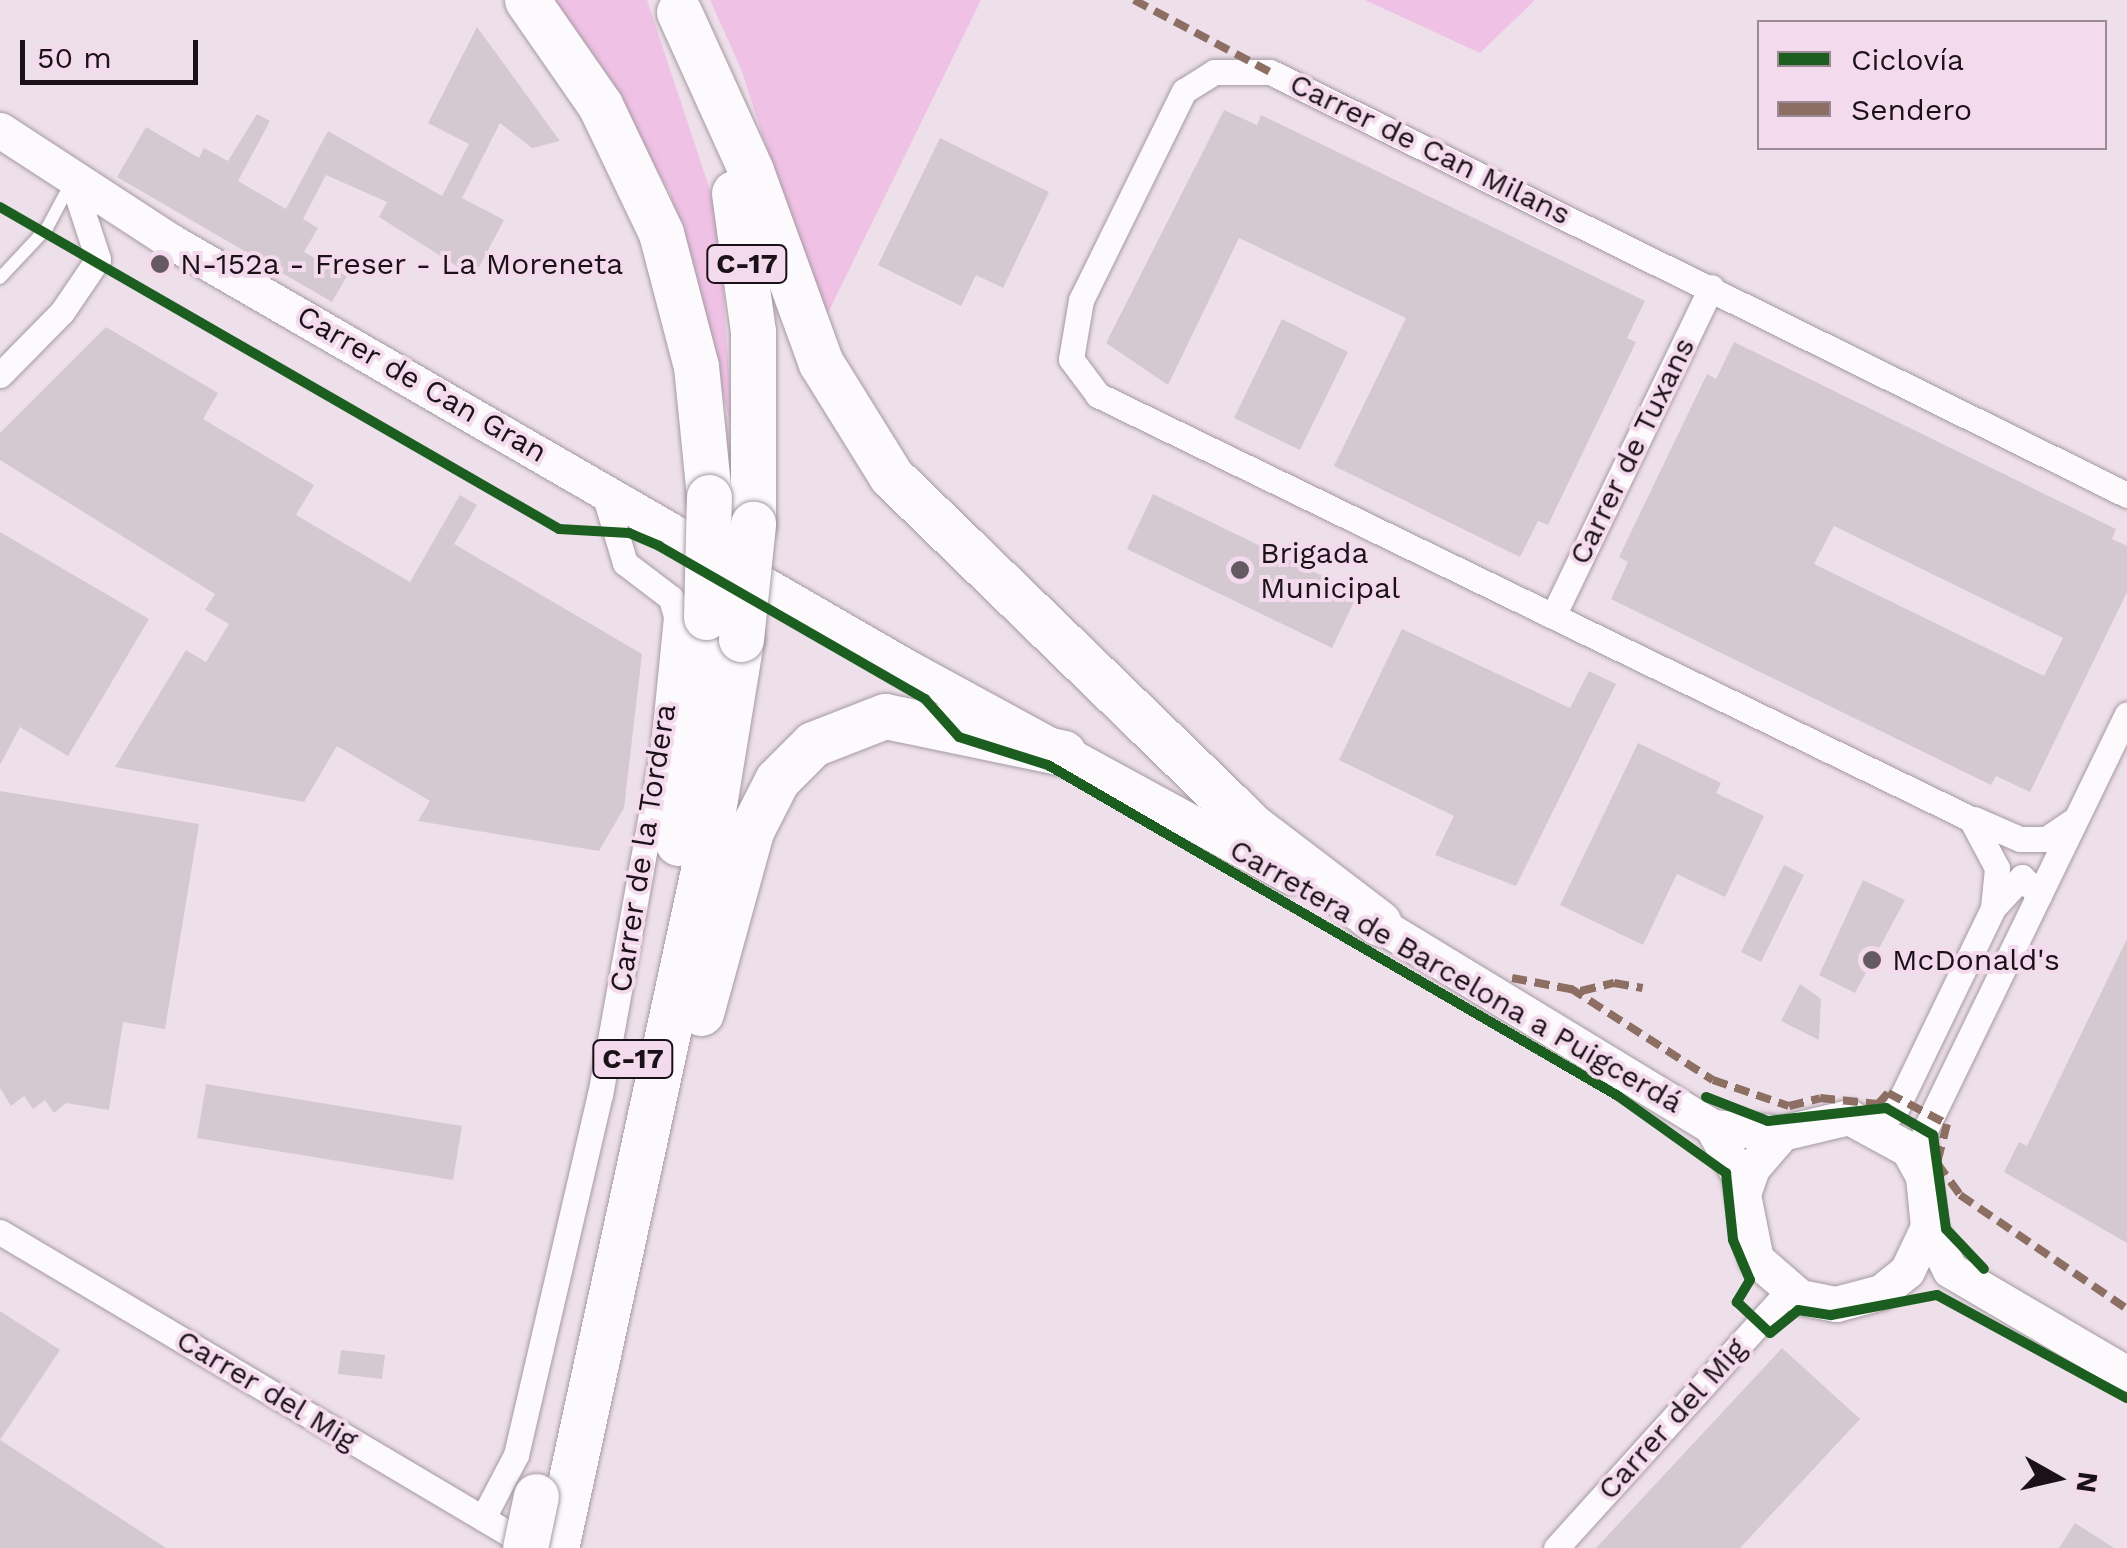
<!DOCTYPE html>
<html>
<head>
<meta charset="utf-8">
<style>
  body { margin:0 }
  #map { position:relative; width:2127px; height:1548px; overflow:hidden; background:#eee0ea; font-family:"Work Sans",sans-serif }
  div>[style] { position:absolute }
  .green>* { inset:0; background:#efc1e4 }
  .building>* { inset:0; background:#d4c9d1 }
  .roads { filter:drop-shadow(0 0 2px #a59aa2) drop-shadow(0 0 2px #a59aa2) }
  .lane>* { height:12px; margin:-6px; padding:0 6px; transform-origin:6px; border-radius:6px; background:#fcfafc }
  .street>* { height:25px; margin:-12.5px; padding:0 12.5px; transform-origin:12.5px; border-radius:12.5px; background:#fcfafc }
  .secondary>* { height:35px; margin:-17.5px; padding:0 17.5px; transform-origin:17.5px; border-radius:17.5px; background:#fcfafc }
  .highway>* { height:45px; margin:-22.5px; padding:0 22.5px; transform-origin:22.5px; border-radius:22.5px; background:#fcfafc }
  .bridges { filter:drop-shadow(0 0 2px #a59aa2) drop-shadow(0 0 2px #a59aa2) }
  .highway-bridge>* { height:45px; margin:-22.5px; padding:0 22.5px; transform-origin:22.5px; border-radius:22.5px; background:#fcfafc }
  .quiet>* { height:8px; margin-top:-4px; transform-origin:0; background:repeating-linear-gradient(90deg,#8d6e63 0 15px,transparent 0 23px) }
  .cycleway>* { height:10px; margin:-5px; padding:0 5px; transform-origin:5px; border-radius:5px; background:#1b5e20 }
  .dots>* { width:28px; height:28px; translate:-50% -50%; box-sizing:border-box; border:5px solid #f4daed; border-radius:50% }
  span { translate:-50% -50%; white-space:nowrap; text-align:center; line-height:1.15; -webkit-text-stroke:8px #f4daed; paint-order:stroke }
  .shield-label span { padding:2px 8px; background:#f4daed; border:2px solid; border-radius:8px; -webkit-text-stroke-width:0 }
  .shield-label { font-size:28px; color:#1b1219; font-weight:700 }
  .street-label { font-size:30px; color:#1b1219 }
  .poi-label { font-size:30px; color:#1b1219 }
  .left { translate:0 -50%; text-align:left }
  .legend { position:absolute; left:1757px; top:20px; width:350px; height:130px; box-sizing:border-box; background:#f4daed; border:2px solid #9d8a98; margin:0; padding:12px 18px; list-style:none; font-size:30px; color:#1b1219 }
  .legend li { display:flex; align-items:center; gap:20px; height:50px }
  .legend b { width:50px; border:2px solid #9d8a98 }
  .north { position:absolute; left:2007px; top:1428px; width:100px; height:100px; -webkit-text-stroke:8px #f4daed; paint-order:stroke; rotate:98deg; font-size:28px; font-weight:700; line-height:40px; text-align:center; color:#1b1219 }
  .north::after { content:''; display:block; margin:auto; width:35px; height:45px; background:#1b1219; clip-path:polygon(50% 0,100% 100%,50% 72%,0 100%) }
  .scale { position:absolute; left:20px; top:40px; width:178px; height:45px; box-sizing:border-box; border:5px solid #1b1219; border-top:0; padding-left:12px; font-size:30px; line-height:35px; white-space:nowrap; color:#1b1219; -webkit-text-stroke:8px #f4daed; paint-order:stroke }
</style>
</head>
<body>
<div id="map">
  <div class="green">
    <div style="clip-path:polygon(550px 0,647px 0,718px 214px,733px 433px,670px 192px)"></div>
    <div style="clip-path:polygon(710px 0,981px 0,823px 323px,741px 69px)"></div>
    <div style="clip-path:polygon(1365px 0,1535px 0,1480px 53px)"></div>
  </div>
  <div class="building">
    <div style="clip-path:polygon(477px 27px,560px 141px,532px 148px,500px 123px,462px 198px,504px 220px,474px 277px,379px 217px,387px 202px,326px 175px,303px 219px,318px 228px,304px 252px,347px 276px,332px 302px,117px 177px,146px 127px,199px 158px,204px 148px,228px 161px,257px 114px,270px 121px,238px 181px,286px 209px,328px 131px,442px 196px,469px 144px,428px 123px)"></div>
    <div style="clip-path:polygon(1224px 110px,1257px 125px,1261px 115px,1645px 301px,1627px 338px,1636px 342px,1548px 525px,1538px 521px,1520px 557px,1334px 466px,1406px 318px,1239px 238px,1168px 385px,1106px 343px)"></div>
    <div style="clip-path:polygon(940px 138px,1049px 192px,1003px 288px,976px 275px,961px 306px,878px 265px)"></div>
    <div style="clip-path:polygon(1282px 319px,1348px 352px,1300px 450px,1234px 418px)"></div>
    <div style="clip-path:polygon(106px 327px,218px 393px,203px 419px,314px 485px,296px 515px,410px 582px,460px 495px,477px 505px,454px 544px,642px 654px,624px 808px,599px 851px,418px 821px,430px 801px,337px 746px,304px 802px,115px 767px,186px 650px,206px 662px,229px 624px,205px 610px,215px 594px,0 460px,0 433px)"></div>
    <div style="clip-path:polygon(evenodd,1734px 342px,2116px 529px,2112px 539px,2127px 546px,2127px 592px,2030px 792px,1996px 776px,1991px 785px,1611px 599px,1628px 562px,1619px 557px,1707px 374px,1716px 379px,1734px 342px,1834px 526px,2063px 638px,2044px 676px,1814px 564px,1834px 526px)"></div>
    <div style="clip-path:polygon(1153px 494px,1358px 593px,1332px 648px,1127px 549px)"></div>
    <div style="clip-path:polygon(0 532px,149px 619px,68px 756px,20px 727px,0 765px)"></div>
    <div style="clip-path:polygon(1402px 629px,1570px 708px,1589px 671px,1616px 684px,1516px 886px,1435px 855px,1454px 816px,1339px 760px)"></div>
    <div style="clip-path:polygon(1638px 743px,1721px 783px,1716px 793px,1764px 816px,1725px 897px,1677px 874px,1643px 945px,1560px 905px)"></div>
    <div style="clip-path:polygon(0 791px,199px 824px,165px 1029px,123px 1022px,109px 1110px,66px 1103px,54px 1113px,45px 1100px,33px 1109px,24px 1096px,11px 1106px,0 1088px)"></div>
    <div style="clip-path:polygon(1784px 865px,1804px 875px,1761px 962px,1741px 952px)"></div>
    <div style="clip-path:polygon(1863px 880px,1905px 900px,1855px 993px,1819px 975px)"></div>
    <div style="clip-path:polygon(2127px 939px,2127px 1243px,2004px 1172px,2019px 1142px,2027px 1146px)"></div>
    <div style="clip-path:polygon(1800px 984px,1821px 999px,1819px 1040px,1781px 1021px)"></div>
    <div style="clip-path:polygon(206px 1084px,462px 1126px,453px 1180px,197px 1138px)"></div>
    <div style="clip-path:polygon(0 1311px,60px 1350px,0 1440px,166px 1548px,0 1548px)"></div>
    <div style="clip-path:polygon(1782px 1348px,1860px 1419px,1740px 1548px,1596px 1548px)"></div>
    <div style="clip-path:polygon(341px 1350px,385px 1355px,382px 1379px,338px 1374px)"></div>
    <div style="clip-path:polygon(2075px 1523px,2114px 1548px,2059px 1548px)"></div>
  </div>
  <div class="roads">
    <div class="lane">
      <div style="left:0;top:278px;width:69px;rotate:-46.8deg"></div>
      <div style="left:47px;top:228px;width:51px;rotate:-61.9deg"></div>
    </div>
    <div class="street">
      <div style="left:0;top:375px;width:88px;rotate:-45.5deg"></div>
      <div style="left:62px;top:312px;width:64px;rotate:-55.8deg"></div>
      <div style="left:98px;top:259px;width:83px;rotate:-108.2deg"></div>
      <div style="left:1553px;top:616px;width:365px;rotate:-64.3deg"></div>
      <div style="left:1974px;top:819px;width:50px;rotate:23.5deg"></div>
      <div style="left:2020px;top:839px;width:26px"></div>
      <div style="left:2046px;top:839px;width:32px;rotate:-34deg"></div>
      <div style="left:1993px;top:908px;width:42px;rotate:-46.9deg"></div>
      <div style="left:2022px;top:877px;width:25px;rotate:47deg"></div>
      <div style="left:1854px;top:1117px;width:31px;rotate:4deg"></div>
      <div style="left:1885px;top:1119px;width:15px;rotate:-42deg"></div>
      <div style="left:1896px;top:1109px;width:223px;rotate:-64.2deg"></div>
      <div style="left:1993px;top:908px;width:40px;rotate:-84.3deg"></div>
      <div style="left:1997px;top:868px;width:55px;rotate:-118deg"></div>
      <div style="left:1971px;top:819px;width:971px;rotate:-154.1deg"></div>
      <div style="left:1098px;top:395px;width:45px;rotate:-126.9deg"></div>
      <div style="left:1071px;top:359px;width:60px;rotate:-80.4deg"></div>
      <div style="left:1081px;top:300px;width:233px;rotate:-63.8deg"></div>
      <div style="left:1184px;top:91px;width:36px;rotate:-32deg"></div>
      <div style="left:1214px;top:72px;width:56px"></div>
      <div style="left:1270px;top:72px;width:956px;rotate:26.27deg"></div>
      <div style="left:1922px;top:1171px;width:41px;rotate:-85.8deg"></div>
      <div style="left:1925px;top:1130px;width:462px;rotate:-64.1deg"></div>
      <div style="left:0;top:1232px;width:620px;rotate:30.66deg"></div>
      <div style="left:483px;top:1518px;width:71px;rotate:-62.4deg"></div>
      <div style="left:516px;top:1455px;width:370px;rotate:-76.9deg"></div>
      <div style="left:600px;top:1095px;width:354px;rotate:-79.7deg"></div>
      <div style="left:663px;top:747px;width:132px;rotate:-84.3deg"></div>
      <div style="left:676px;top:616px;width:19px;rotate:-106deg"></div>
      <div style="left:671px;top:598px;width:58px;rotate:-142.7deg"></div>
      <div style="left:625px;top:563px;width:79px;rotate:-106.8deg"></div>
      <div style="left:1556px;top:1548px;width:346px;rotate:-47.9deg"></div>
    </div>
    <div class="secondary">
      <div style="left:0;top:130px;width:205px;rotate:33.1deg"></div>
      <div style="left:172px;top:242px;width:849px;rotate:30.04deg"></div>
      <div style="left:907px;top:667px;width:437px;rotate:28.6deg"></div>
      <div style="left:1359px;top:912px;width:413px;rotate:31.3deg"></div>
      <div style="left:1712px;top:1127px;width:70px;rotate:4.9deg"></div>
      <div style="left:1712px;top:1127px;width:55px;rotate:60.6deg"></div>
      <div style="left:1739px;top:1175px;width:86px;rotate:78.6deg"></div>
      <div style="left:1756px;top:1259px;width:58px;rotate:40.8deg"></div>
      <div style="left:1800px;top:1297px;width:37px;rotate:11deg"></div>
      <div style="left:1836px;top:1304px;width:47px;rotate:-14.9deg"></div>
      <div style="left:1881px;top:1292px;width:33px;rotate:-39deg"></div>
      <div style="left:1907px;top:1271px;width:49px;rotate:-64.5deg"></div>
      <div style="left:1928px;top:1227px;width:51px;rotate:-95.6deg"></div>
      <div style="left:1923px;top:1176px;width:31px;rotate:-119deg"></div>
      <div style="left:1908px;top:1149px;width:67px;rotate:-151.5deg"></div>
      <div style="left:1849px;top:1117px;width:69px;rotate:166.6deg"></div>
      <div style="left:1782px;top:1133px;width:46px;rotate:130.6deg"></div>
      <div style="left:1752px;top:1168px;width:28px;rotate:109deg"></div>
      <div style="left:1928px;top:1227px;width:48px;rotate:62.9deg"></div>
      <div style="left:1950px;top:1270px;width:205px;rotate:30.4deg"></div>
    </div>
    <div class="highway">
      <div style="left:527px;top:0;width:128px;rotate:55.2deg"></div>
      <div style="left:600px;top:105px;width:142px;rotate:64.5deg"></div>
      <div style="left:661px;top:233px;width:138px;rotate:75.3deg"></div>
      <div style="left:696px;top:366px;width:132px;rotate:84.3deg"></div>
      <div style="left:679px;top:12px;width:175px;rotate:65.6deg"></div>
      <div style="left:751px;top:171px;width:204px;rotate:70deg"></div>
      <div style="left:821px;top:363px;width:133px;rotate:58.2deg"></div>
      <div style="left:891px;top:476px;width:504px;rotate:44.12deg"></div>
      <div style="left:1253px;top:827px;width:158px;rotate:37.3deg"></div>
      <div style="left:734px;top:193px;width:139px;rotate:82.2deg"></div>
      <div style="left:753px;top:331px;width:193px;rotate:90deg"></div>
      <div style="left:678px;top:843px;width:228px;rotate:-82.9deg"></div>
      <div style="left:701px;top:1013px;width:189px;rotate:-74.6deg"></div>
      <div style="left:751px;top:831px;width:57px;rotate:-63deg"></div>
      <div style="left:777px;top:780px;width:51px;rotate:-45deg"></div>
      <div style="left:813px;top:744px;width:77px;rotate:-21.3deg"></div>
      <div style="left:885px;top:716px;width:182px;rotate:11.7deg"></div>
      <div style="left:556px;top:1548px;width:698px;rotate:-77.76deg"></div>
      <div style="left:704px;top:866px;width:230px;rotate:-80.7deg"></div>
    </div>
  </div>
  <div class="bridges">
    <div class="highway-bridge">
      <div style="left:706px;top:617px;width:120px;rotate:-88.6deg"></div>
      <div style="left:741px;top:639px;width:116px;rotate:-84deg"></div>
      <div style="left:525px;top:1548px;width:53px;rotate:-78.1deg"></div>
    </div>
  </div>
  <div class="quiet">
    <div style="left:1134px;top:0;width:154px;rotate:27.9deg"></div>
    <div style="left:1512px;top:978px;width:70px;rotate:10.7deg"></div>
    <div style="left:1581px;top:991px;width:34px;rotate:-14deg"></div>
    <div style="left:1614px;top:983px;width:29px;rotate:10deg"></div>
    <div style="left:1570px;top:988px;width:170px;rotate:32.8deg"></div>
    <div style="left:1713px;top:1080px;width:80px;rotate:18.9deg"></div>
    <div style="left:1789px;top:1106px;width:32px;rotate:-14deg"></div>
    <div style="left:1820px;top:1098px;width:58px;rotate:5.9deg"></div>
    <div style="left:1878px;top:1104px;width:15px;rotate:-48deg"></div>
    <div style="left:1888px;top:1093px;width:67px;rotate:27.7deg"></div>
    <div style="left:1947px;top:1124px;width:40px;rotate:104.4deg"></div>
    <div style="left:1937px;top:1163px;width:39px;rotate:54deg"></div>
    <div style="left:1960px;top:1195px;width:202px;rotate:34.3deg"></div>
  </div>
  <div class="cycleway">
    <div style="left:0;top:207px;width:645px;rotate:29.94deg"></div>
    <div style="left:559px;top:529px;width:70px;rotate:3.3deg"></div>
    <div style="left:629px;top:533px;width:33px;rotate:23deg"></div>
    <div style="left:659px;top:546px;width:307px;rotate:29.9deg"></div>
    <div style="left:925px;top:699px;width:51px;rotate:48.2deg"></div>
    <div style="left:959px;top:737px;width:93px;rotate:17.5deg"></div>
    <div style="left:1048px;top:765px;width:659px;rotate:30.14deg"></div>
    <div style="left:1618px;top:1096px;width:133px;rotate:35.5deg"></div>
    <div style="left:1726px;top:1173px;width:67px;rotate:84deg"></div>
    <div style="left:1733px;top:1240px;width:43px;rotate:67deg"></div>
    <div style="left:1750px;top:1280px;width:26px;rotate:121deg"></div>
    <div style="left:1737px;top:1302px;width:45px;rotate:43.2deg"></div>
    <div style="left:1770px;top:1333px;width:36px;rotate:-39deg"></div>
    <div style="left:1798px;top:1310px;width:33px;rotate:9deg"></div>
    <div style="left:1831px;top:1315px;width:108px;rotate:-10.7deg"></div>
    <div style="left:1937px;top:1295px;width:216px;rotate:28.5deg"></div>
    <div style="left:1706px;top:1097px;width:66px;rotate:21.2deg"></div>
    <div style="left:1768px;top:1121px;width:119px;rotate:-6.3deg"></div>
    <div style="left:1886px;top:1108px;width:54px;rotate:29.9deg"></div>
    <div style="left:1933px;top:1135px;width:95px;rotate:82.1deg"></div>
    <div style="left:1946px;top:1229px;width:55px;rotate:46.5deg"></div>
  </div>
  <div class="dots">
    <div style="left:160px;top:264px;background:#655a62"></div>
    <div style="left:1240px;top:570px;background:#655a62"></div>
    <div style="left:1872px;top:960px;background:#655a62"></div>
  </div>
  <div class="shield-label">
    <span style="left:747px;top:264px">C-17</span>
    <span style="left:633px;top:1059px">C-17</span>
  </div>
  <div class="street-label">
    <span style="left:1430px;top:149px;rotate:26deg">Carrer de Can Milans</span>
    <span style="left:422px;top:384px;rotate:30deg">Carrer de Can Gran</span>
    <span style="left:1632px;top:451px;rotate:-64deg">Carrer de Tuxans</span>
    <span style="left:643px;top:848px;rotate:-81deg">Carrer de la Tordera</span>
    <span style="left:1456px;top:976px;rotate:30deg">Carretera de Barcelona a Puigcerdá</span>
    <span style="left:267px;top:1390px;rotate:31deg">Carrer del Mig</span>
    <span style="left:1672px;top:1419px;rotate:-48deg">Carrer del Mig</span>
  </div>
  <div class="poi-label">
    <span class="left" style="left:180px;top:264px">N-152a - Freser - La Moreneta</span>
    <span class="left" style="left:1260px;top:570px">Brigada<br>Municipal</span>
    <span class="left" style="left:1892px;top:960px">McDonald's</span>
  </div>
  <ul class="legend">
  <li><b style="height:12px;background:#1b5e20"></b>Ciclovía</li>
  <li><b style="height:12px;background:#8d6e63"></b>Sendero</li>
  </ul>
  <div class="north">N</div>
  <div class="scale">50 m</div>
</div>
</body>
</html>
